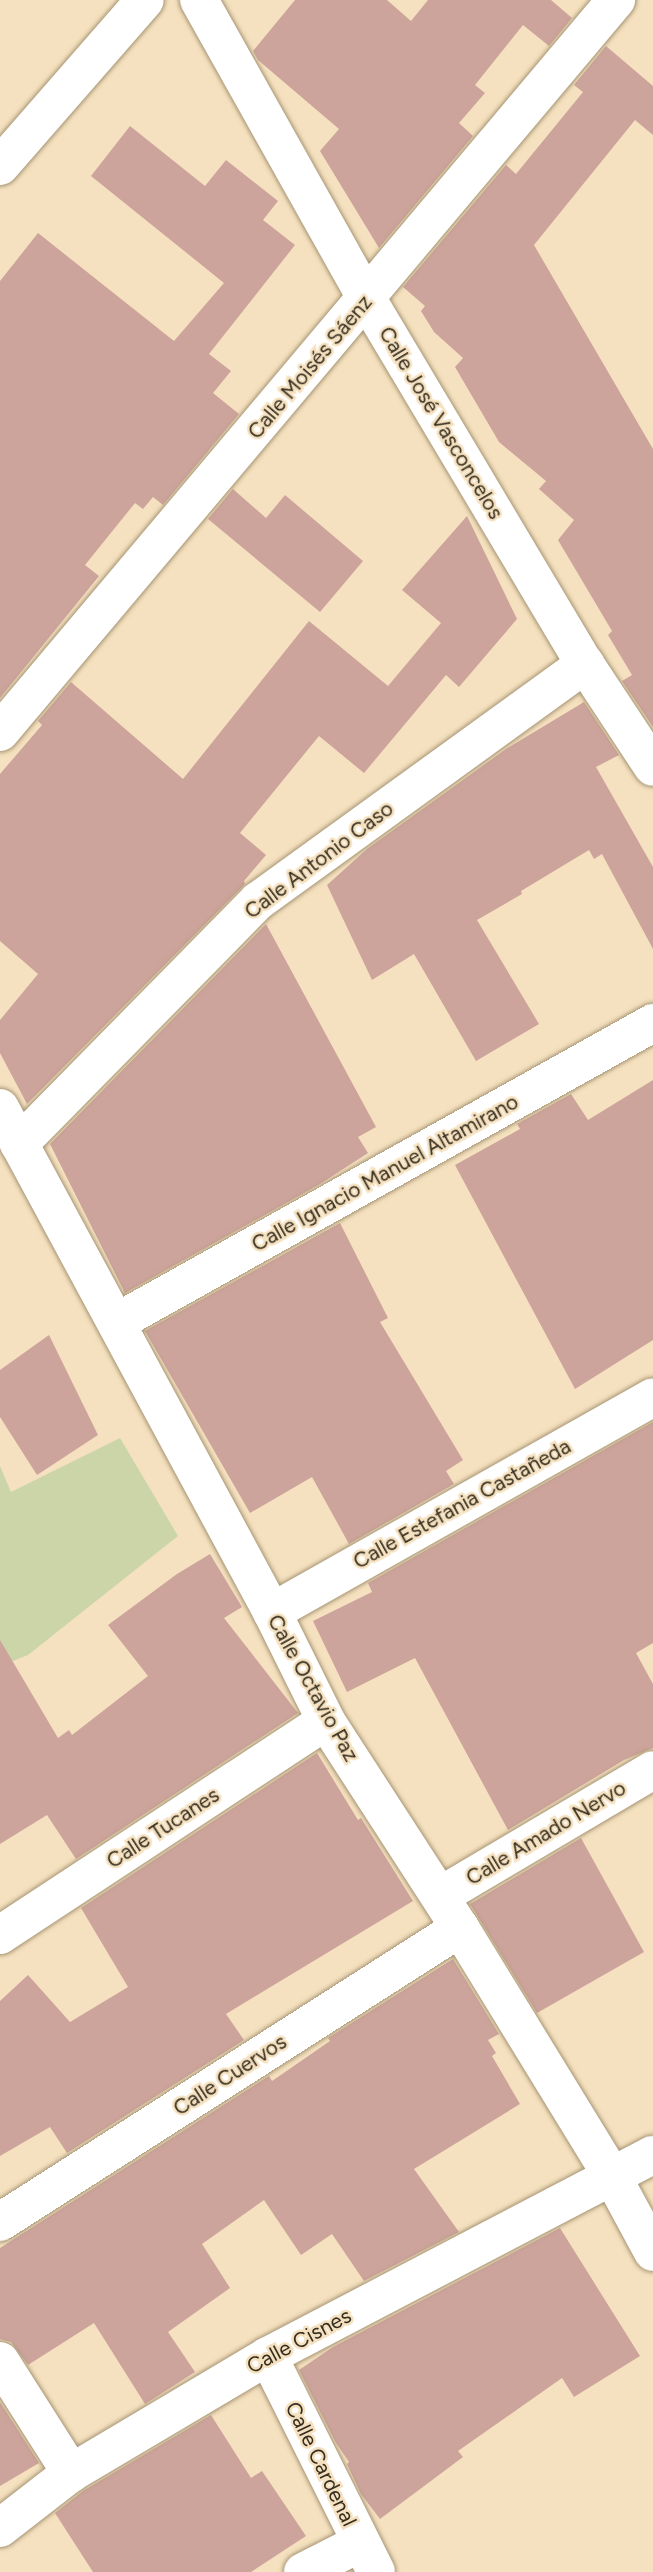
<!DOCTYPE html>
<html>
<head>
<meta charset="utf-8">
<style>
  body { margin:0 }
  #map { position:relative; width:653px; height:2572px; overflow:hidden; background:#f5e1bf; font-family:Figtree,sans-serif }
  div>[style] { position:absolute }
  .green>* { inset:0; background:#cbd5a8 }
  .building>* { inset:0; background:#cda49c }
  .roads { filter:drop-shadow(0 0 2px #a69474) drop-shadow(0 0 2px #a69474) }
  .minor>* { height:38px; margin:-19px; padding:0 19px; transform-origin:19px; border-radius:19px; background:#fff }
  span { translate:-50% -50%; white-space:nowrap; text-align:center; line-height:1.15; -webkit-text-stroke:5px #f5e1bf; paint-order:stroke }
  .street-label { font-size:21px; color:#352e20 }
</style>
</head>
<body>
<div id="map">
  <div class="green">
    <div style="clip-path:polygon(120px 1438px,178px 1536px,28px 1655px,0 1666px,0 1466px,11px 1492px)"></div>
  </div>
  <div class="building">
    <div style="clip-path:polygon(295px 0,387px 0,411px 21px,428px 0,551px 0,572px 18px,549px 46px,523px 25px,475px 85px,485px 93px,459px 123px,473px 136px,379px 248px,320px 151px,339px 129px,258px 60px,253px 51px)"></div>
    <div style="clip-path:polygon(606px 46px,653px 86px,653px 135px,635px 120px,534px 245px,653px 449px,653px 727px,622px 681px,632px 675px,608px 635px,612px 631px,558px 540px,574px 520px,539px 489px,546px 481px,499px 442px,455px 367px,463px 358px,434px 332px,421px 311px,425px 306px,403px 287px,506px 165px,516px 174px,583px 92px,574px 85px)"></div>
    <div style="clip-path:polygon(130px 126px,205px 186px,226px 160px,278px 201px,263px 220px,295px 245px,209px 354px,231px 371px,213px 393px,239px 414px,163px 505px,153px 497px,143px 509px,135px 503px,85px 565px,99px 576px,0 698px,0 281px,38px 233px,174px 341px,224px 283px,91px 176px)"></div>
    <div style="clip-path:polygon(233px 489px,266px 518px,285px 495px,363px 561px,320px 612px,208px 519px)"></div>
    <div style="clip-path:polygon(467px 516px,517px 619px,459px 687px,446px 675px,364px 773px,319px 736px,240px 833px,266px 855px,244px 881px,245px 884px,27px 1104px,0 1053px,0 1020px,38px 974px,0 941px,0 774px,42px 725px,38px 721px,71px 682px,183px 779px,309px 621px,388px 686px,441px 623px,402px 590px)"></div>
    <div style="clip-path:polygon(584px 702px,619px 755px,596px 767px,653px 867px,653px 949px,602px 854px,594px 859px,589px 850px,521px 891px,522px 894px,477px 920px,539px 1024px,476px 1061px,414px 954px,372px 980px,327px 885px,367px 849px,506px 749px)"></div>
    <div style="clip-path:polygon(266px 924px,376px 1127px,358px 1137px,368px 1153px,320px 1184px,125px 1293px,50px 1144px)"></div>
    <div style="clip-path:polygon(653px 1080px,653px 1340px,575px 1389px,455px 1165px,520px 1129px,517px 1124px,571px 1094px,588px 1120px)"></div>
    <div style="clip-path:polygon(340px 1223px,388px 1318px,380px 1322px,463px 1460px,446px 1471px,454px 1484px,349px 1544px,312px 1477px,250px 1513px,145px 1331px)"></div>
    <div style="clip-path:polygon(49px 1335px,98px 1435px,37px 1475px,0 1417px,0 1370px)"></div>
    <div style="clip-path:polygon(653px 1422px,653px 1643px,636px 1653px,653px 1684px,653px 1748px,624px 1760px,508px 1830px,415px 1658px,347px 1692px,313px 1621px,372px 1592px,368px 1583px)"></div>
    <div style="clip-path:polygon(210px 1554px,242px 1607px,224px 1618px,298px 1713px,76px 1859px,47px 1815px,0 1844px,0 1640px,58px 1738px,69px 1730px,72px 1735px,148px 1676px,108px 1625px,177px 1574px)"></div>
    <div style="clip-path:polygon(317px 1753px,358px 1820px,361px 1818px,413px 1901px,226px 2014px,244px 2040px,67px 2153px,50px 2127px,0 2156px,0 2001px,28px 1975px,70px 2022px,128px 1987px,81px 1908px)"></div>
    <div style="clip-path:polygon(581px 1838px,644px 1952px,537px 2013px,470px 1904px)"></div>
    <div style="clip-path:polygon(453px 1959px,499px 2034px,488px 2040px,496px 2053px,492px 2056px,520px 2104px,414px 2169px,459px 2232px,364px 2281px,332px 2234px,301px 2255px,264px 2200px,202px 2244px,230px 2288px,168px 2332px,195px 2372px,145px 2404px,94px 2323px,28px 2365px,11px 2342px,0 2339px,0 2248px,269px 2076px,272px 2081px,330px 2041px,328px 2038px)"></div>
    <div style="clip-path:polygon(560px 2228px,640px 2356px,574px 2397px,562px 2378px,458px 2451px,463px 2457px,380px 2519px,361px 2494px,347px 2464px,349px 2462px,336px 2443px,299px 2370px,333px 2347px)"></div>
    <div style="clip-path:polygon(0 2402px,39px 2463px,0 2486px)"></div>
    <div style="clip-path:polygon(211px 2415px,251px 2478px,262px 2471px,306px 2536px,251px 2572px,93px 2572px,55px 2513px,83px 2491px)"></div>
  </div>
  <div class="roads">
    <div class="minor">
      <div style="left:199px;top:0;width:343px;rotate:60.7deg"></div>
      <div style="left:367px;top:299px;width:425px;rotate:59.2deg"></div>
      <div style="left:585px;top:664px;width:123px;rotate:56.6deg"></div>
      <div style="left:0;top:166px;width:220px;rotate:-48.9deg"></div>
      <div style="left:0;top:732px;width:957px;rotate:-49.92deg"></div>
      <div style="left:0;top:1108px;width:573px;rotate:61.65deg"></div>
      <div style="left:272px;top:1612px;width:122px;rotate:63.6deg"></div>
      <div style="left:326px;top:1721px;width:247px;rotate:57.1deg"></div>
      <div style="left:460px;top:1928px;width:293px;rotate:58.5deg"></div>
      <div style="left:613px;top:2178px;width:84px;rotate:61.6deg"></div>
      <div style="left:19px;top:1144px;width:341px;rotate:-45.5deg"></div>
      <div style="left:258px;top:901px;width:404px;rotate:-35.9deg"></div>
      <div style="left:117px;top:1322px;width:614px;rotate:-29.15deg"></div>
      <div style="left:272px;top:1612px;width:437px;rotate:-29.4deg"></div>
      <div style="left:440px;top:1896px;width:247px;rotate:-30.6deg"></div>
      <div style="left:0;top:1935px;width:390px;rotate:-33.3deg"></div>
      <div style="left:0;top:2222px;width:546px;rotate:-32.58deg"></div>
      <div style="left:268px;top:2356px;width:241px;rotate:63.4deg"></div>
      <div style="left:0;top:2361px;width:133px;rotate:57.6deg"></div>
      <div style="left:0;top:2528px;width:90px;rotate:-37.8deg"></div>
      <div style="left:71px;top:2473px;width:229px;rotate:-30.7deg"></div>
      <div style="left:268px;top:2356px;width:434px;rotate:-27.6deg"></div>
      <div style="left:303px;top:2572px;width:64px;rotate:-27deg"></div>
    </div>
  </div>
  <div class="street-label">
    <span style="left:310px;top:367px;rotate:-50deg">Calle Moisés Sáenz</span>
    <span style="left:441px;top:423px;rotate:59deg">Calle José Vasconcelos</span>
    <span style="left:319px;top:860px;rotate:-37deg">Calle Antonio Caso</span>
    <span style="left:385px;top:1173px;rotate:-29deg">Calle Ignacio Manuel Altamirano</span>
    <span style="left:462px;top:1504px;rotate:-29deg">Calle Estefania Castañeda</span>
    <span style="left:313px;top:1688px;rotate:61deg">Calle Octavio Paz</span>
    <span style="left:163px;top:1828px;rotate:-33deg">Calle Tucanes</span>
    <span style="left:546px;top:1833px;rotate:-31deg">Calle Amado Nervo</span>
    <span style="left:230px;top:2075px;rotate:-33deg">Calle Cuervos</span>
    <span style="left:299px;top:2341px;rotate:-28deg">Calle Cisnes</span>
    <span style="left:321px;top:2464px;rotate:64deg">Calle Cardenal</span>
  </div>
</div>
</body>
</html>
